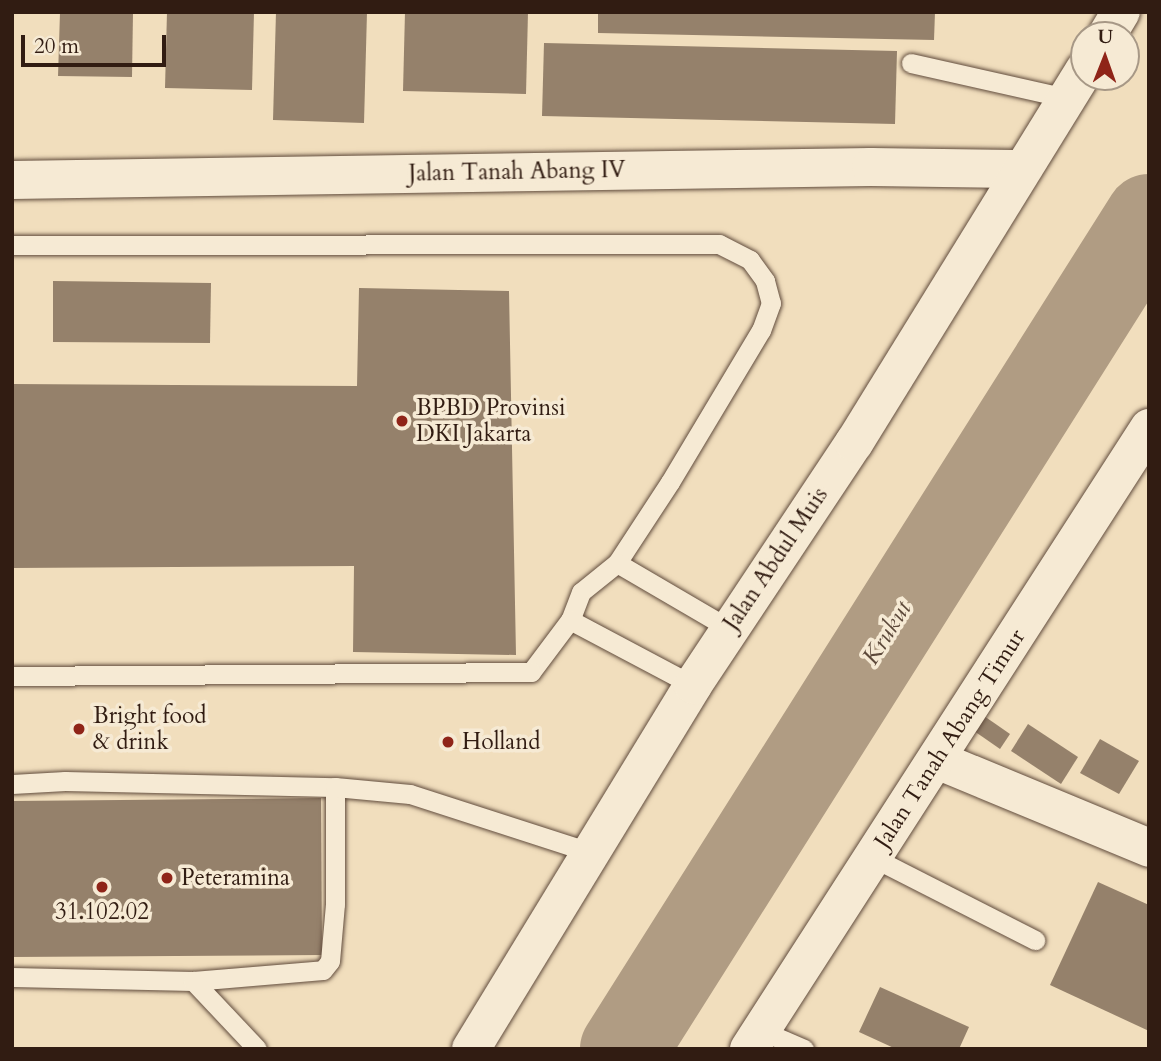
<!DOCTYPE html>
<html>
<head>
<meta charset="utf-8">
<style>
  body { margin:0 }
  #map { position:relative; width:1161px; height:1061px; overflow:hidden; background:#f1debd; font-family:Cardo,serif }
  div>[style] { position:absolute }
  .river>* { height:88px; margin:-44px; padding:0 44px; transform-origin:44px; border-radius:44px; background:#b09c83 }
  .building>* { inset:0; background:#95816b }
  .roads { filter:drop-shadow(0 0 2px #614c3d) drop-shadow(0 0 2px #614c3d) }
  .service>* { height:19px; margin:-9.5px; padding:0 9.5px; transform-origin:9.5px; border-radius:9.5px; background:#f6ead4 }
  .minor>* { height:38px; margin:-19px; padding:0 19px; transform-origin:19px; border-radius:19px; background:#f6ead4 }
  .secondary>* { height:38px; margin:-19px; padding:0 19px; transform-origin:19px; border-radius:19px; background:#f6ead4 }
  .dots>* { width:19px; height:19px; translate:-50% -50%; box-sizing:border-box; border:4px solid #f6ead4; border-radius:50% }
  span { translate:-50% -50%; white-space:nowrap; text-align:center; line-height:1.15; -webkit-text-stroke:7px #f6ead4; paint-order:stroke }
  .street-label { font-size:23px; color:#311c12 }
  .poi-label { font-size:23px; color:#311c12 }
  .left { translate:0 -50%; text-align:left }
  .water-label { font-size:24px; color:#5d493a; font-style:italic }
  .frame { position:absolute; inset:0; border:14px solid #311c12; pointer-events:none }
  .north { position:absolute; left:1070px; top:21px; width:70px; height:70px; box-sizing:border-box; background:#f6ead4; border:2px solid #a79886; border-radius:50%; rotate:1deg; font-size:19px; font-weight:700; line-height:28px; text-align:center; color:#311c12 }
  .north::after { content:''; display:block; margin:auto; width:24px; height:32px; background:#8f2418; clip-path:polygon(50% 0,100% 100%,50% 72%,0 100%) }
  .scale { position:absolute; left:21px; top:35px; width:145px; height:32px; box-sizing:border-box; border:4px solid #311c12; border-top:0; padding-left:9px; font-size:21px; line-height:24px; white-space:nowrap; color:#311c12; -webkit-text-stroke:5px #f6ead4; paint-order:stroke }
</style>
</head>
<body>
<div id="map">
  <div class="river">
    <div style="left:624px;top:1049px;width:983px;rotate:-57.72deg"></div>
  </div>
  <div class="building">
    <div style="clip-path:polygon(60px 12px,133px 12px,132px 77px,58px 76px)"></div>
    <div style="clip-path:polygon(167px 12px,254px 12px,252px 90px,165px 88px)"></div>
    <div style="clip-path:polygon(276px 12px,367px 12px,364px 123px,273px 120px)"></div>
    <div style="clip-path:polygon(405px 12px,528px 12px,526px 94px,403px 91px)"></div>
    <div style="clip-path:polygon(598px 12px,935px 12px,934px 40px,598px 33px)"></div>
    <div style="clip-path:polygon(544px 43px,897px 51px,895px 124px,542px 116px)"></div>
    <div style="clip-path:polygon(53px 281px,211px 283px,210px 343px,53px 342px)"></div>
    <div style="clip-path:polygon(359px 288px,509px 291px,516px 655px,353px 652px,354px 566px,12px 568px,12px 384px,357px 386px)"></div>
    <div style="clip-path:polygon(974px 709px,1010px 734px,1000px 749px,964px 724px)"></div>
    <div style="clip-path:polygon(1028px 724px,1078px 757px,1061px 784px,1011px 751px)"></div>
    <div style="clip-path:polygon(1100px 739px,1139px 761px,1119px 794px,1080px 773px)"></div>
    <div style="clip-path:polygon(321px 798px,322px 955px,12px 957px,12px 801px)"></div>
    <div style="clip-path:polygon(1098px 882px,1149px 905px,1149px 1031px,1050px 985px)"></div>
    <div style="clip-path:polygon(880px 987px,969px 1027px,959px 1049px,896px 1049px,859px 1032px)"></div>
  </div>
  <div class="roads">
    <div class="service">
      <div style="left:911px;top:63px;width:159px;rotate:12.7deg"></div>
      <div style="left:12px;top:245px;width:707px;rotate:-0.08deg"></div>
      <div style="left:719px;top:244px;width:35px;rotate:27deg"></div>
      <div style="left:750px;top:260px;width:26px;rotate:54deg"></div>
      <div style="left:765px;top:281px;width:23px;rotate:75deg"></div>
      <div style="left:771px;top:303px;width:29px;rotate:110deg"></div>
      <div style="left:761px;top:330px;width:177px;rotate:120.9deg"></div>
      <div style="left:670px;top:482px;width:97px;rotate:123.2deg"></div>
      <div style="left:617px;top:563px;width:46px;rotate:141.1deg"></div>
      <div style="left:581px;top:592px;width:30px;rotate:111deg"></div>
      <div style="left:570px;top:620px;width:65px;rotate:126.9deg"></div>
      <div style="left:531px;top:672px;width:519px;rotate:179.56deg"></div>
      <div style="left:617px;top:563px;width:131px;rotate:30.3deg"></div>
      <div style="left:570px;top:620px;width:139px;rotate:27.9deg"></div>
      <div style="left:12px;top:784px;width:53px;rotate:-3.2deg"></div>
      <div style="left:65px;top:781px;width:270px;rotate:1.3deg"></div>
      <div style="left:874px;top:858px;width:181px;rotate:27deg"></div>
      <div style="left:12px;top:977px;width:181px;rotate:1.3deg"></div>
      <div style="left:193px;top:981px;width:130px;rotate:-4.8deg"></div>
      <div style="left:323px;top:970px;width:11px;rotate:-52deg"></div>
      <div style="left:330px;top:961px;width:57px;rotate:-85deg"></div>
      <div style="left:335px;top:904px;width:117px;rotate:-90deg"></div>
      <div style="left:335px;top:787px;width:75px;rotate:5.3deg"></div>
      <div style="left:410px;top:794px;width:189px;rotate:17.9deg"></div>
      <div style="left:193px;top:981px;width:93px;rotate:46.7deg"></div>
      <div style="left:760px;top:1030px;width:48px;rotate:23.4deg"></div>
    </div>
    <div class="minor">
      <div style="left:12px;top:180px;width:859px;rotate:-0.87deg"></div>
      <div style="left:871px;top:167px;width:151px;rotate:0.8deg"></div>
      <div style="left:937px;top:760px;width:230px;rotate:22.5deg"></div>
      <div style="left:749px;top:1049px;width:739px;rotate:-57.21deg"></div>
    </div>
    <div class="secondary">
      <div style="left:1107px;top:35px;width:27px;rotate:-59deg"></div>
      <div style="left:471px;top:1049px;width:426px;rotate:-58.6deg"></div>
      <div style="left:693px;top:685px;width:291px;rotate:-56.4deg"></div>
      <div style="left:854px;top:443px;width:438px;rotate:-58.3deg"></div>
    </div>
  </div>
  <div class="dots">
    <div style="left:402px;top:421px;background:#8f2418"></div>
    <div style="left:79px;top:729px;background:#8f2418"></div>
    <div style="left:448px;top:742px;background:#8f2418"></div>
    <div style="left:167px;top:878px;background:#8f2418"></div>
    <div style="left:102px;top:887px;background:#8f2418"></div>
  </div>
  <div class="street-label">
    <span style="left:517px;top:172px;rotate:-1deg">Jalan Tanah Abang IV</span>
    <span style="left:776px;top:559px;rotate:-56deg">Jalan Abdul Muis</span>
    <span style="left:950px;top:739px;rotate:-57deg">Jalan Tanah Abang Timur</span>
  </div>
  <div class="poi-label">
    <span class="left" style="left:416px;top:421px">BPBD Provinsi<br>DKI Jakarta</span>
    <span class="left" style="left:93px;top:729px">Bright food<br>&amp; drink</span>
    <span class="left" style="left:462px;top:742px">Holland</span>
    <span class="left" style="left:181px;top:878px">Peteramina</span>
    <span style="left:102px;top:912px">31.102.02</span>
  </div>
  <div class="water-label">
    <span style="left:887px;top:633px;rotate:-58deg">Krukut</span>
  </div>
  <div class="frame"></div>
  <div class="north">U</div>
  <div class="scale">20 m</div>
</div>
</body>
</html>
